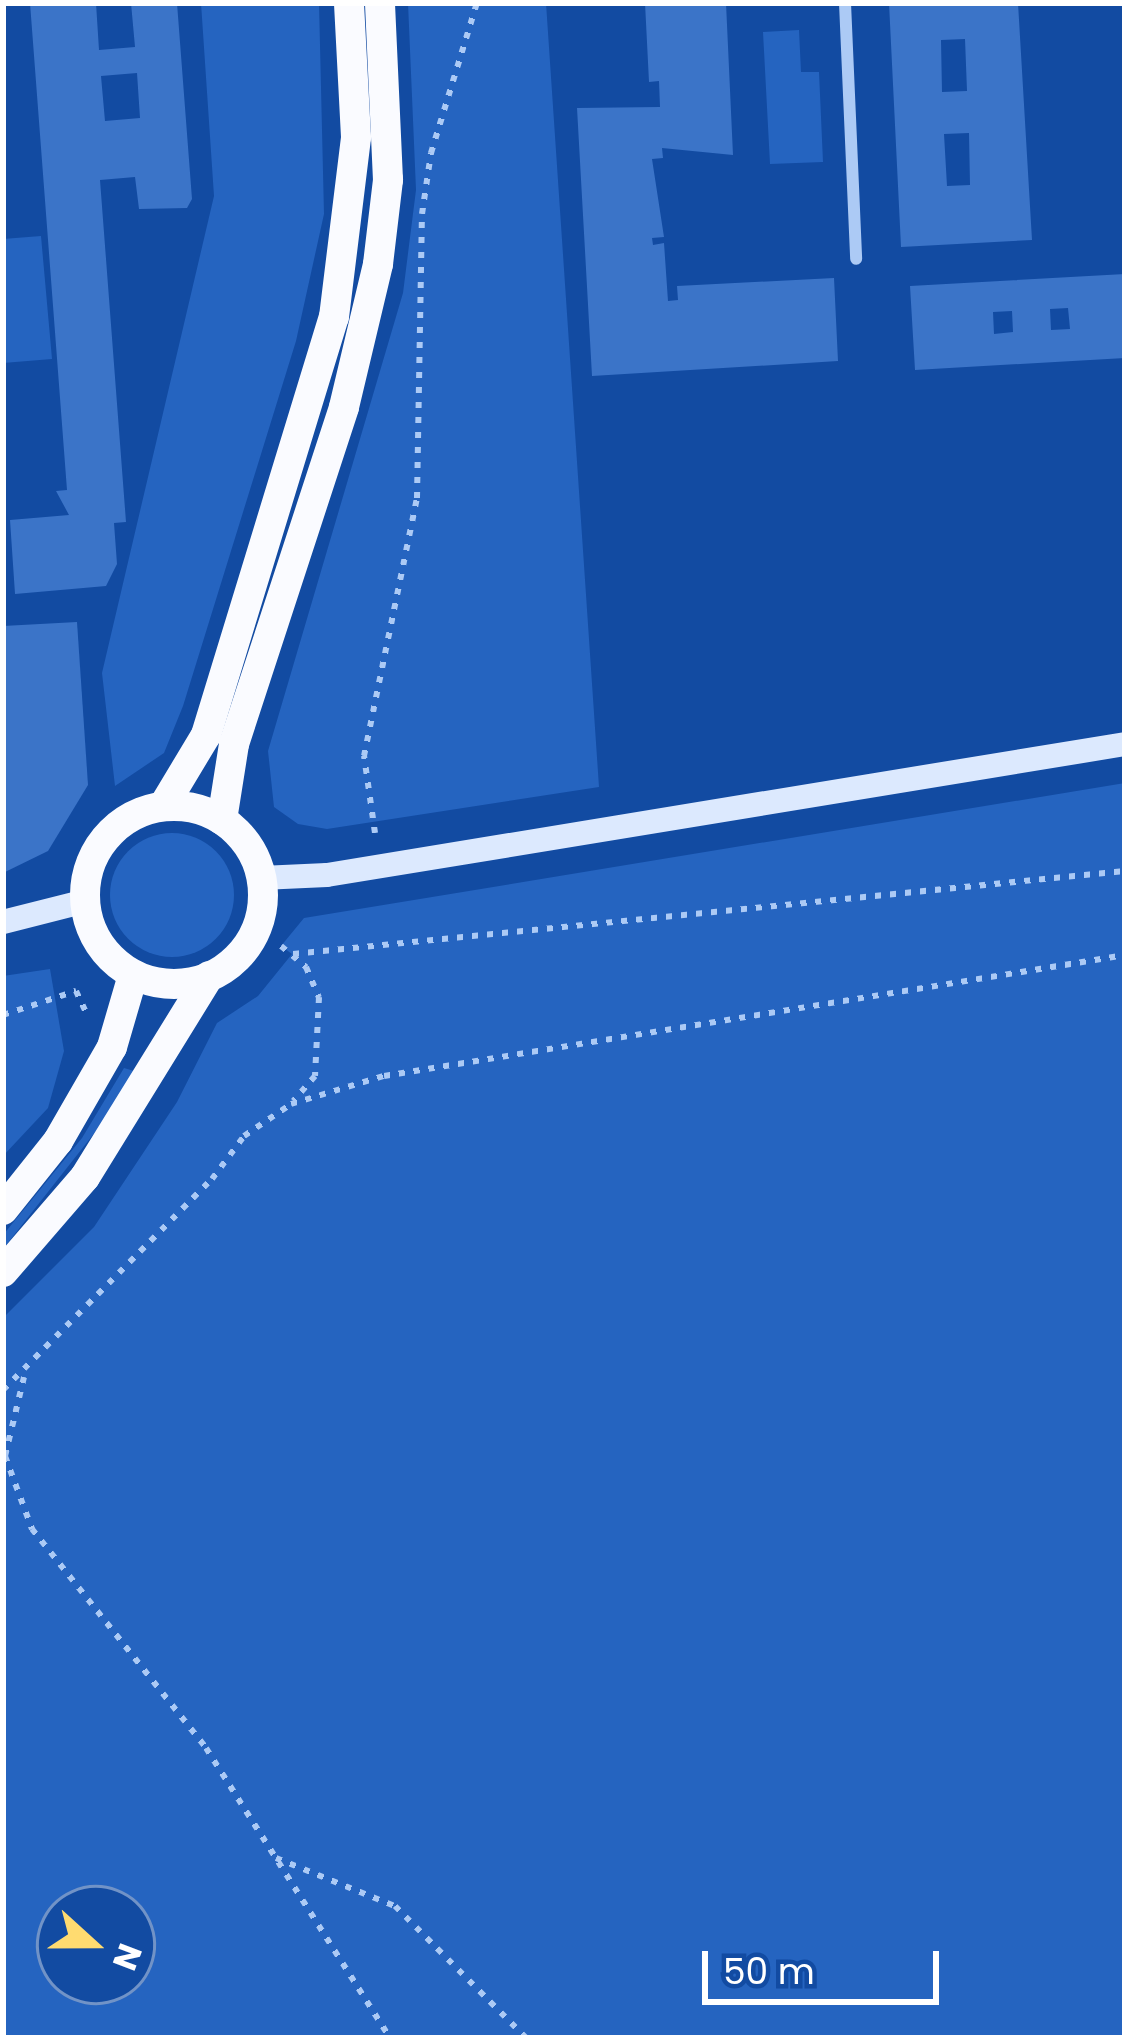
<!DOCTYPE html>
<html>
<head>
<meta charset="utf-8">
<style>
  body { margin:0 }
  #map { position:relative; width:1128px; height:2041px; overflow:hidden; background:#124ba2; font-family:Poppins,sans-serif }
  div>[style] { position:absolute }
  .green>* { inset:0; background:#2564c0 }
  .round { border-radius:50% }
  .building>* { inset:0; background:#3b74c8 }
  .path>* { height:6px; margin-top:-3px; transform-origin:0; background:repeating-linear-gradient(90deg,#accaf5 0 6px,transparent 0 15px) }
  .street>* { height:12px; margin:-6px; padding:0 6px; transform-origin:6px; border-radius:6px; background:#accaf5 }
  .secondary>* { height:24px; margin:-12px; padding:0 12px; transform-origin:12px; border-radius:12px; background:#dce9fe }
  .primary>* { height:30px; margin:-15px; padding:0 15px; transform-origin:15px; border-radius:15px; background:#fafbff }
  .primary>.ring { margin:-15px; padding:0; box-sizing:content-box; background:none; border:30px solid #fafbff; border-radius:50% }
  span { translate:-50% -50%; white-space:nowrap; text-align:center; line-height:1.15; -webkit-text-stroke:9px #124ba2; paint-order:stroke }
  .frame { position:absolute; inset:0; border:6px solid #fff; pointer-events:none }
  .north { position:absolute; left:36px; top:1885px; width:120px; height:120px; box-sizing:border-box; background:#124ba2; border:3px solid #7193c7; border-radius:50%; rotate:111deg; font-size:33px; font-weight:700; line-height:48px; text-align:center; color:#fff }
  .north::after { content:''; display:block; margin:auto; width:42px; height:54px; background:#ffdb70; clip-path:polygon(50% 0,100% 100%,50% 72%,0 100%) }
  .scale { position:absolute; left:702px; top:1951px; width:237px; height:54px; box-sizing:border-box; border:6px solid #fff; border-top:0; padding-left:15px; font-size:36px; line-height:42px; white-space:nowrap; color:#fff; -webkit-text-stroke:9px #124ba2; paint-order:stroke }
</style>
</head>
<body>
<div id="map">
  <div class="green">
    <div style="clip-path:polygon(201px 3px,319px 3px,324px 214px,296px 341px,183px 706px,164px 753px,115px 786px,102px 673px,214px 196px)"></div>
    <div style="clip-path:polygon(408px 3px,546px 3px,599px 787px,327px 829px,298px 824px,274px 807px,268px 751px,403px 293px,416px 190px)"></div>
    <div style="clip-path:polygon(799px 30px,801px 72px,819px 72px,823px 162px,770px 164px,763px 32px)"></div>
    <div style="clip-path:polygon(41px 236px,52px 359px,3px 363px,3px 239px)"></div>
    <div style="clip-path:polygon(evenodd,1125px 783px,1125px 2038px,3px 2038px,3px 1318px,94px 1227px,177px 1102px,217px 1023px,258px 996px,292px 954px,281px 946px,304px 918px,1125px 783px,60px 1909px,132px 1909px,132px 1981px,60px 1981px,60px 1909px)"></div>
    <div class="round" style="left:110px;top:833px;width:124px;height:124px"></div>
    <div style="clip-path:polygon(50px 969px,64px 1051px,48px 1108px,3px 1156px,3px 976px)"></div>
    <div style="clip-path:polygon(124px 1068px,134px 1071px,107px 1117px,3px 1249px,3px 1235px,82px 1138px)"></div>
  </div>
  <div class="building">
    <div style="clip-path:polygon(evenodd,30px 3px,96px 3px,99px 50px,135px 47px,131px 3px,177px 3px,192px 199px,187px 208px,139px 209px,135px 177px,100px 180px,126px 522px,114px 523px,117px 564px,106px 586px,15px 594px,10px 520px,69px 515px,56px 491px,67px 490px,30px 3px,137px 73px,140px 118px,105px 121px,101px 76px,137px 73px)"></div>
    <div style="clip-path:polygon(645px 3px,726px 3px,733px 155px,662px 148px,663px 158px,652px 159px,664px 237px,652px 238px,653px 245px,664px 243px,668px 301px,678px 300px,677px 286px,834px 278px,838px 361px,592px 376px,577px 108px,660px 107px,659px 81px,649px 82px)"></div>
    <div style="clip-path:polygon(evenodd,889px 3px,1018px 3px,1032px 240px,901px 247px,889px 3px,965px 39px,967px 91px,942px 92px,941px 40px,965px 39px,889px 3px,969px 133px,970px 185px,947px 186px,944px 134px,969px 133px)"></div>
    <div style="clip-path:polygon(evenodd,1125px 274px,1125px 358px,915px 370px,910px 286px,1125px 274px,1068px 308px,1070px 329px,1051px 330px,1050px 309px,1068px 308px,1125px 274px,1012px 311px,1013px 332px,994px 334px,993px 312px,1012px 311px)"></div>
    <div style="clip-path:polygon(77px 622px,88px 785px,48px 851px,3px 873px,3px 626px)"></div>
  </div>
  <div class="path">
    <div style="left:375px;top:833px;width:78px;rotate:-98.1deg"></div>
    <div style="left:364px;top:756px;width:263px;rotate:-78.4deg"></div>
    <div style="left:417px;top:498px;width:284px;rotate:-89deg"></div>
    <div style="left:422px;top:214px;width:62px;rotate:-81.6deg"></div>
    <div style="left:431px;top:153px;width:157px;rotate:-73deg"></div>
    <div style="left:281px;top:946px;width:33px;rotate:40deg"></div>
    <div style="left:306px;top:967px;width:33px;rotate:67deg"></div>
    <div style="left:319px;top:997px;width:79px;rotate:92.9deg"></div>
    <div style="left:315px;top:1076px;width:33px;rotate:131deg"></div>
    <div style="left:293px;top:954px;width:836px;rotate:-5.7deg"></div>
    <div style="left:3px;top:1015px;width:77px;rotate:-18.2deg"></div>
    <div style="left:76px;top:991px;width:26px;rotate:65deg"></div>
    <div style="left:24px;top:1377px;width:81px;rotate:103.5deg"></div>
    <div style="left:5px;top:1456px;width:78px;rotate:69.7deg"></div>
    <div style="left:32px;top:1529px;width:280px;rotate:51.5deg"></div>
    <div style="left:206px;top:1748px;width:343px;rotate:57.6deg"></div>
    <div style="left:3px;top:1390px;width:297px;rotate:-45.3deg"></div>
    <div style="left:212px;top:1179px;width:54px;rotate:-53.3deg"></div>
    <div style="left:244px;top:1136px;width:57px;rotate:-34.2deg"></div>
    <div style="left:291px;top:1104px;width:97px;rotate:-16.8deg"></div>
    <div style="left:384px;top:1076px;width:751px;rotate:-9.27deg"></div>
    <div style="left:276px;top:1858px;width:128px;rotate:22deg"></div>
    <div style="left:395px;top:1906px;width:186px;rotate:45.2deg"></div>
  </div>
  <div class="street">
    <div style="left:845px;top:3px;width:256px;rotate:87.5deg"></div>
  </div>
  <div class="secondary">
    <div style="left:261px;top:878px;width:66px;rotate:-2.6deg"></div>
    <div style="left:327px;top:875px;width:809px;rotate:-9.32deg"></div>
    <div style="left:3px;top:922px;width:86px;rotate:-14.2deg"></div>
  </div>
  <div class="primary">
    <div style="left:164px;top:805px;width:82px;rotate:-59deg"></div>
    <div style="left:206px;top:735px;width:437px;rotate:-73deg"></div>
    <div style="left:334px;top:317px;width:181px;rotate:-83deg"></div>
    <div style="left:356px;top:137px;width:134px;rotate:-93deg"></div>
    <div class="ring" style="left:85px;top:806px;width:148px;height:148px"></div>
    <div style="left:222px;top:820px;width:77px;rotate:-81deg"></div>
    <div style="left:234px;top:744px;width:354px;rotate:-71.9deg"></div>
    <div style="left:344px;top:407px;width:147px;rotate:-76.6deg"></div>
    <div style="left:378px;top:264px;width:85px;rotate:-83.2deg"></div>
    <div style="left:388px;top:180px;width:177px;rotate:-92.6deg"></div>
    <div style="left:3px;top:1210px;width:88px;rotate:-51.4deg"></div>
    <div style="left:58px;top:1141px;width:108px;rotate:-60.1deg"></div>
    <div style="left:112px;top:1047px;width:75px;rotate:-73.7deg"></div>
    <div style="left:3px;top:1272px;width:125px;rotate:-49.2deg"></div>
    <div style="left:85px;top:1177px;width:236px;rotate:-58.3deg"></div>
  </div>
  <div class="frame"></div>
  <div class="north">N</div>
  <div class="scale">50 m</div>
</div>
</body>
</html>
